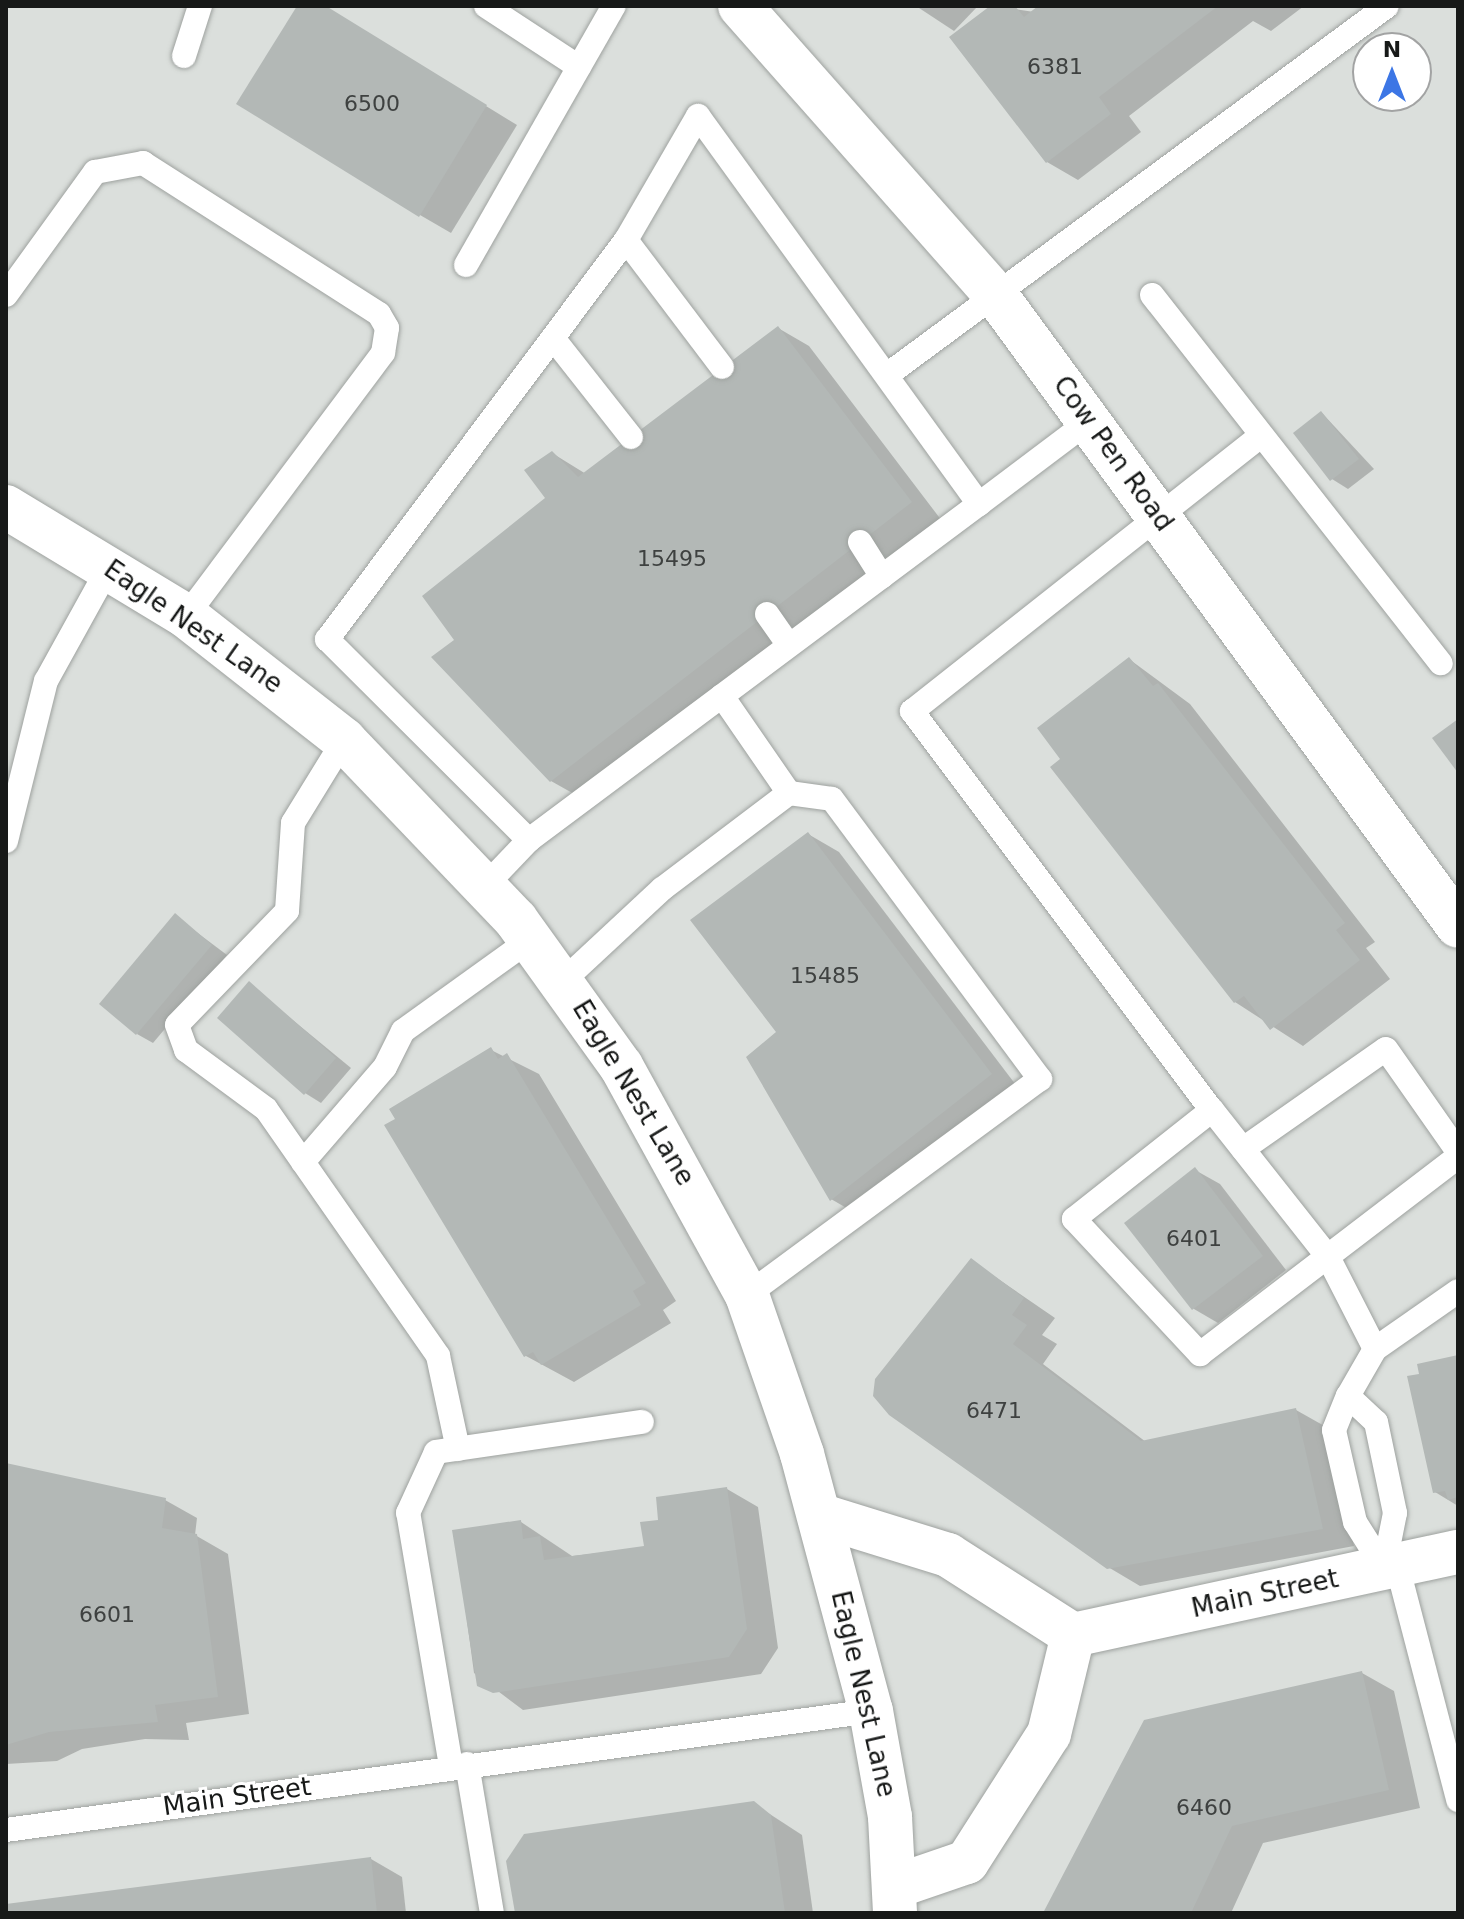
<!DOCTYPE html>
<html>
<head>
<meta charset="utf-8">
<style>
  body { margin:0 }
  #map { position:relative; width:1464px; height:1919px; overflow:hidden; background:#dbdfdc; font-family:"DejaVu Sans",sans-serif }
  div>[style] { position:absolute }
  .shadow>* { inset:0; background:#0003 }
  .building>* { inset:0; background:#b3b8b6 }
  .roads { filter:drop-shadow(0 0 2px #9ea29f) drop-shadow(0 0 2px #9ea29f) }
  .service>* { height:24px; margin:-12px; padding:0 12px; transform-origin:12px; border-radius:12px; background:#fff }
  .minor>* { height:44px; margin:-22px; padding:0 22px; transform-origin:22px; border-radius:22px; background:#fff }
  span { translate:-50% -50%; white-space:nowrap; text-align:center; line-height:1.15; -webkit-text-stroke:6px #fff; paint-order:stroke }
  .number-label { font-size:22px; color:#3e4140 }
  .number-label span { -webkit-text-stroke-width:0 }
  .street-label { font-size:26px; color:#171918 }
  .frame { position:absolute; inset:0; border:8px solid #171918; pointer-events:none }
  .north { position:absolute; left:1352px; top:32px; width:80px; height:80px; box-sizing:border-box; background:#fff; border:2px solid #a2a3a3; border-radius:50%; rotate:0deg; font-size:22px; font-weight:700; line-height:32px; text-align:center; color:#171918 }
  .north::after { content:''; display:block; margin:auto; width:28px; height:36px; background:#3c76e5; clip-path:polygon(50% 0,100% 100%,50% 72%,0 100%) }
</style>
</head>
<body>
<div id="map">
  <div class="shadow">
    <div style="clip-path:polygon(299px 6px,323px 6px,517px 125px,451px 233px,420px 215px)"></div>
    <div style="clip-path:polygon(916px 6px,978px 6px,954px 31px)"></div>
    <div style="clip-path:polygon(993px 6px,1034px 12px,1042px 6px,1304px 6px,1271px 31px,1253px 21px,1129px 116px,1141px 132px,1078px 180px,1047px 162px)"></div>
    <div style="clip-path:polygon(778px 328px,809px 346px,942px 521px,583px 799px,551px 781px,457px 640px,548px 498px,552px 453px,586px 474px)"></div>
    <div style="clip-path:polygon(1322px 413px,1374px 469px,1348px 489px,1332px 479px)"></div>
    <div style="clip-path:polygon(1129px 659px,1190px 704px,1375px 942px,1366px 948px,1390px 979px,1303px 1046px,1235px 1002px,1063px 759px)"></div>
    <div style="clip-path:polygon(808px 834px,839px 852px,1022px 1093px,862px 1217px,831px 1199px,779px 1032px)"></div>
    <div style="clip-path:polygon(175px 916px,227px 955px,153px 1043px,137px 1034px)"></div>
    <div style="clip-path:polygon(249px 984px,351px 1068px,321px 1103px,305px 1093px)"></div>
    <div style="clip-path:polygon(491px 1050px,539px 1074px,676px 1301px,663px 1310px,671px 1323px,574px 1382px,526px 1356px)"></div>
    <div style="clip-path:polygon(1195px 1170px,1220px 1184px,1286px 1270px,1218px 1323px,1194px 1309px,1127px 1223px)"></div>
    <div style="clip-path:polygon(972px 1261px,1055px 1318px,1042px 1335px,1057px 1344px,1043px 1364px,1146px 1442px,1296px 1410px,1328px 1428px,1354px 1546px,1140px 1586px,1108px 1567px)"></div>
    <div style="clip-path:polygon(1458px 1357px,1458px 1506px,1435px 1492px)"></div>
    <div style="clip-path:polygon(6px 1468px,165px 1500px,197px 1518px,195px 1535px,228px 1554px,249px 1714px,186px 1723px,189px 1740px,145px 1739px,82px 1749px,57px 1761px,6px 1764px)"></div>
    <div style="clip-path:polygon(727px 1489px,758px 1507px,778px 1648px,761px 1674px,523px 1710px,474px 1673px,455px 1531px,521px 1522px,572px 1556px,646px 1548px,660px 1521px)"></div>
    <div style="clip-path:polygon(1362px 1673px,1394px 1691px,1420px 1808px,1263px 1843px,1231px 1913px,1045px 1913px)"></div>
    <div style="clip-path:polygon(753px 1803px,802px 1835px,813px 1913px,516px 1913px)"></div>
    <div style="clip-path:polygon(371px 1859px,402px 1877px,406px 1913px,6px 1913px,6px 1906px)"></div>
  </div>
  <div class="building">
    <div style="clip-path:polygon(297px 6px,326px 6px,487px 105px,419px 217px,236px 104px)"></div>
    <div style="clip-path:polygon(990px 6px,1015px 6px,1024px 17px,1038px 6px,1218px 6px,1099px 97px,1111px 114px,1046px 163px,949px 37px)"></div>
    <div style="clip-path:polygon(778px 326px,912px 502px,550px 782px,431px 657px,454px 640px,422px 596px,545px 498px,524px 470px,552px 451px,578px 477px)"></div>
    <div style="clip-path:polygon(1321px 411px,1359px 459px,1330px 481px,1293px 433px)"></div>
    <div style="clip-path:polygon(1129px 657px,1153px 686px,1158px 683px,1345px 923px,1336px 930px,1360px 960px,1270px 1030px,1244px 996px,1234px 1003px,1050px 767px,1060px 759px,1037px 728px)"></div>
    <div style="clip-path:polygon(1458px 719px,1458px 773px,1432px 738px)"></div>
    <div style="clip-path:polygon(808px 832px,992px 1074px,830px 1201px,746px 1057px,776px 1032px,690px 920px)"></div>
    <div style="clip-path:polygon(175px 913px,212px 945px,136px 1035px,99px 1004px)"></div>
    <div style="clip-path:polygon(249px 981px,336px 1058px,304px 1095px,217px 1018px)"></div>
    <div style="clip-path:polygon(491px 1047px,498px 1059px,507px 1053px,646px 1283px,633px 1291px,641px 1305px,541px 1365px,533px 1352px,524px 1357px,384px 1125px,395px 1119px,389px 1109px)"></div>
    <div style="clip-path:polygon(1195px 1167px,1263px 1256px,1192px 1310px,1124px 1223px)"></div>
    <div style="clip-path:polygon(971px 1258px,1024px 1298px,1012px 1315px,1027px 1325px,1013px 1344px,1141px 1441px,1296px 1408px,1323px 1529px,1107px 1569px,889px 1415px,873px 1396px,875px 1379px)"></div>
    <div style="clip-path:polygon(1458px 1355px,1458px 1497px,1448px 1500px,1445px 1491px,1433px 1493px,1407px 1376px,1419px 1374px,1417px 1364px)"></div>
    <div style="clip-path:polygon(6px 1463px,166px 1498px,162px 1528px,197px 1534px,218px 1697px,155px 1705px,158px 1722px,49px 1732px,6px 1745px)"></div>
    <div style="clip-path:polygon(727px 1487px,747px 1629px,729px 1657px,493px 1693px,477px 1686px,452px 1530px,521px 1520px,523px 1539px,540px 1536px,544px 1560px,644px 1546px,640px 1522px,658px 1520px,656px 1497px)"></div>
    <div style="clip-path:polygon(1362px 1671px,1389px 1790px,1232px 1826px,1191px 1913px,1043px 1913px,1144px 1720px)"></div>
    <div style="clip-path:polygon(754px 1801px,771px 1815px,785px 1913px,515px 1913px,506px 1861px,524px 1834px)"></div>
    <div style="clip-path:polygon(371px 1857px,377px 1913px,6px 1913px,6px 1904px)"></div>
  </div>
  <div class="roads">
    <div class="service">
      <div style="left:486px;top:6px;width:111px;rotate:33.3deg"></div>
      <div style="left:184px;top:56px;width:52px;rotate:-72.3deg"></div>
      <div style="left:626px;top:240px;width:159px;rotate:52.9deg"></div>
      <div style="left:466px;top:265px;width:298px;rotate:-60.3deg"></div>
      <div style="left:6px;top:295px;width:152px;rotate:-54.1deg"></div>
      <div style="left:95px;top:172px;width:49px;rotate:-10.6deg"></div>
      <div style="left:143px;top:163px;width:280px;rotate:32.6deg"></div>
      <div style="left:379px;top:314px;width:16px;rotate:60deg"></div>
      <div style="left:387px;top:328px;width:25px;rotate:99deg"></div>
      <div style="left:383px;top:353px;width:329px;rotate:126.8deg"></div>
      <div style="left:1152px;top:295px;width:468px;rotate:51.9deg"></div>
      <div style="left:553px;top:338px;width:126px;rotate:51.8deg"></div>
      <div style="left:887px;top:375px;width:621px;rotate:-36.43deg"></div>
      <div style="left:1258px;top:438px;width:441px;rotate:141.7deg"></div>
      <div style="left:912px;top:711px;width:499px;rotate:53.1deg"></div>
      <div style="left:1212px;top:1110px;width:176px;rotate:141.7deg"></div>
      <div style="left:1074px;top:1219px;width:185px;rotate:47deg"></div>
      <div style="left:1200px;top:1354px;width:325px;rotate:-37.4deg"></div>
      <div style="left:979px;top:504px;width:479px;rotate:-125.9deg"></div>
      <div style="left:698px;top:116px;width:143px;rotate:120.1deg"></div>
      <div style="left:626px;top:240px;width:499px;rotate:126.8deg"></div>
      <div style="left:327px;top:639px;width:285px;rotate:44.9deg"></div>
      <div style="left:529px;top:840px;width:562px;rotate:-36.75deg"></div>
      <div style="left:979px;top:504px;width:138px;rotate:-37deg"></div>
      <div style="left:860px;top:542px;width:41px;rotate:57.8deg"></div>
      <div style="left:767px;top:614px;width:38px;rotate:55deg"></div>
      <div style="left:722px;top:696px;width:118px;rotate:55.4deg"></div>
      <div style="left:344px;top:740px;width:97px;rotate:121.6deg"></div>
      <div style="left:293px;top:823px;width:88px;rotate:93.9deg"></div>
      <div style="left:287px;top:911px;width:158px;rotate:134deg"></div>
      <div style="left:177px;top:1025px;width:27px;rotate:70deg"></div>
      <div style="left:186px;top:1050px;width:99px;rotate:36.4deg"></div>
      <div style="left:266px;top:1109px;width:301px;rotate:55.1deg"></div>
      <div style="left:438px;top:1356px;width:95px;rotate:77.9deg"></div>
      <div style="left:6px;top:841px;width:165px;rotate:-76deg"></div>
      <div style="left:46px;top:681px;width:130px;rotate:-61.1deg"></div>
      <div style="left:485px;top:886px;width:64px;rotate:-46.3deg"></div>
      <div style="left:564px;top:980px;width:134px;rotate:-42.9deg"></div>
      <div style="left:662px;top:889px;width:159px;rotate:-37.1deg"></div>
      <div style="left:789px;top:793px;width:43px;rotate:7.9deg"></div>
      <div style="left:832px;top:799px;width:349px;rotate:53.4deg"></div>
      <div style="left:1040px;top:1079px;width:364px;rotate:143.6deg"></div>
      <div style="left:1212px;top:1110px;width:187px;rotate:51.7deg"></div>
      <div style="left:1328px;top:1257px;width:103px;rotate:62.9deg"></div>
      <div style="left:1243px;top:1149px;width:174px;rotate:-35deg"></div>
      <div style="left:1386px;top:1049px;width:126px;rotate:55deg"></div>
      <div style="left:303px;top:1162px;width:125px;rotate:-49.2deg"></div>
      <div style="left:385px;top:1067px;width:40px;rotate:-63.4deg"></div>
      <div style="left:403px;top:1031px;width:158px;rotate:-35.7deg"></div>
      <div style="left:1348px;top:1396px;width:38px;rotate:43deg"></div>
      <div style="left:1376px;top:1422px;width:93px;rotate:78.2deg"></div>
      <div style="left:1395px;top:1513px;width:56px;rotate:101.3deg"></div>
      <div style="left:1384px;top:1568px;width:54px;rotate:-122.2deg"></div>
      <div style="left:1355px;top:1522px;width:94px;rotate:-102.9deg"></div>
      <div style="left:1334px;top:1430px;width:37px;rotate:-68deg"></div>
      <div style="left:1348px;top:1396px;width:54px;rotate:-60.1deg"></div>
      <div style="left:1375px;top:1349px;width:101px;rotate:-34.9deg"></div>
      <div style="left:1397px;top:1565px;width:243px;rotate:75.4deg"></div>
      <div style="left:467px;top:1764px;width:151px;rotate:80.5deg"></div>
      <div style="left:451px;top:1766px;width:257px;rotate:-99.6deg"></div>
      <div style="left:408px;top:1513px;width:67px;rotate:-65.3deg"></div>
      <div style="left:436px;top:1452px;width:208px;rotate:-8.3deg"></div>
      <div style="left:6px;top:1830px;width:873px;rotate:-7.83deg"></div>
    </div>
    <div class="minor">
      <div style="left:740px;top:6px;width:390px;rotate:48.5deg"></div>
      <div style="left:998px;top:298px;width:778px;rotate:53.78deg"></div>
      <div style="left:6px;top:507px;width:210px;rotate:31.2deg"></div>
      <div style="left:186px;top:616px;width:201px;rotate:38.1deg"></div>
      <div style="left:344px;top:740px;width:249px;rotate:46.3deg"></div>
      <div style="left:516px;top:920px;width:180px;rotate:54.3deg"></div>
      <div style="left:621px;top:1066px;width:261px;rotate:61.2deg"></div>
      <div style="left:747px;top:1295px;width:168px;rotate:70.9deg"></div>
      <div style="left:802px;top:1454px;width:266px;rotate:75deg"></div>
      <div style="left:871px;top:1711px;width:108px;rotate:79.8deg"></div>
      <div style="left:890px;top:1817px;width:96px;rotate:87deg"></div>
      <div style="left:819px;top:1515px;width:135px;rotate:17.2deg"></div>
      <div style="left:948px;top:1555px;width:148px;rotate:32.6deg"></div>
      <div style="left:1073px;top:1635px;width:394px;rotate:-12.2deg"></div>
      <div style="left:894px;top:1887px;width:77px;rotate:-18.9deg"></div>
      <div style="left:967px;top:1862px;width:152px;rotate:-57.4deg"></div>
      <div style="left:1049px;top:1734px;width:102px;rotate:-76.4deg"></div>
    </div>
  </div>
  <div class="number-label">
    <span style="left:1055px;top:67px">6381</span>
    <span style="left:372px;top:104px">6500</span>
    <span style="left:672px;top:559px">15495</span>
    <span style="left:825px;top:976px">15485</span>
    <span style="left:1194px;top:1239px">6401</span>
    <span style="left:994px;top:1411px">6471</span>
    <span style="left:107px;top:1615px">6601</span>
    <span style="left:1204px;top:1808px">6460</span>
  </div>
  <div class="street-label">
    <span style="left:1113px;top:454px;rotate:54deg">Cow Pen Road</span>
    <span style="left:193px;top:627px;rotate:35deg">Eagle Nest Lane</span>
    <span style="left:633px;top:1093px;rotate:59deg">Eagle Nest Lane</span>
    <span style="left:1265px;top:1594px;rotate:-12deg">Main Street</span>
    <span style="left:863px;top:1694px;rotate:77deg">Eagle Nest Lane</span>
    <span style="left:237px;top:1797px;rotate:-8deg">Main Street</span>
  </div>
  <div class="frame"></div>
  <div class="north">N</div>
</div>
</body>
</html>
